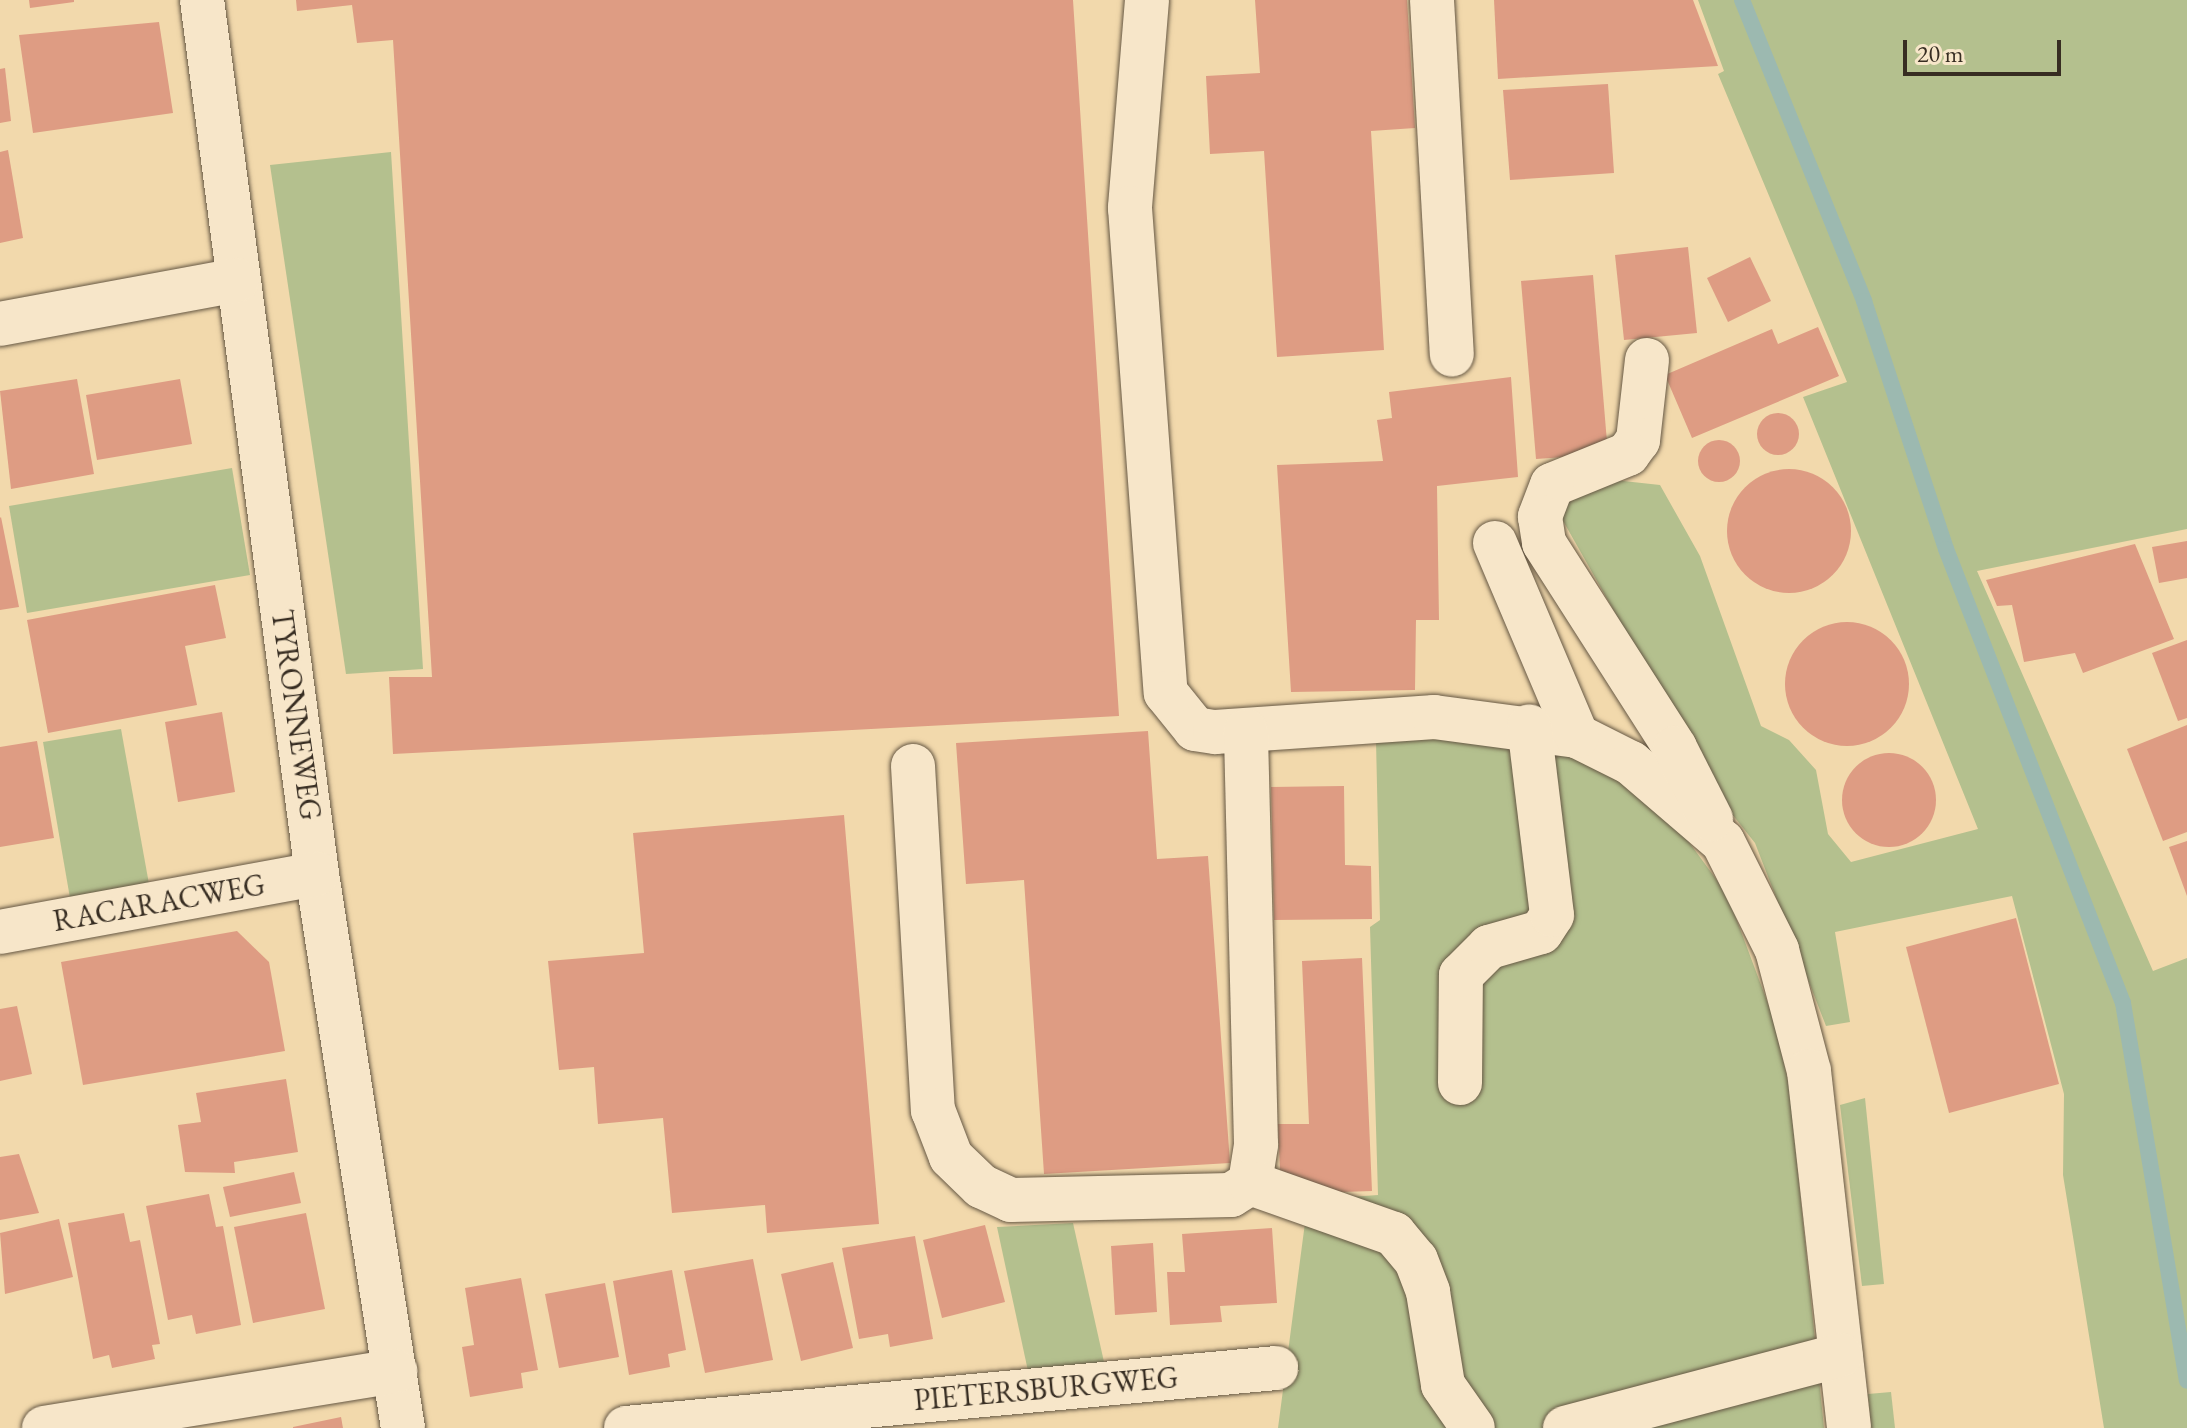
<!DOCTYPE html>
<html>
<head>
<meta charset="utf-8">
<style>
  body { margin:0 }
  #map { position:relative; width:2187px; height:1428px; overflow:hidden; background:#f2d9ac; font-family:"EB Garamond",serif }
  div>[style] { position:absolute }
  .green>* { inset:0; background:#b4c08e }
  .stream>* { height:16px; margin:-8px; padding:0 8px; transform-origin:8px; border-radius:8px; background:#9cb9b0 }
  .building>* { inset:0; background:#de9c83 }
  .round { border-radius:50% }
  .roads { filter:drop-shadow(0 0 2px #665844) drop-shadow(0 0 2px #665844) }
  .minor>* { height:44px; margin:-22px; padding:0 22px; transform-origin:22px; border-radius:22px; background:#f7e6c9 }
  span { translate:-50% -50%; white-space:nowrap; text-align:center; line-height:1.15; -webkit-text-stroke:6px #f7e6c9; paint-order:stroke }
  .street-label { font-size:30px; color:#372d22 }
  .scale { position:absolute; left:1903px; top:40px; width:158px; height:36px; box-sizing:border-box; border:4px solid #372d22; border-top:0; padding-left:10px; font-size:24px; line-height:28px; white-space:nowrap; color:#372d22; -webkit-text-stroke:6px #f7e6c9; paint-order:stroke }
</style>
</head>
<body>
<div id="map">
  <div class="green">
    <div style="clip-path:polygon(1698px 0,2187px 0,2187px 529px,1977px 571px,2153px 971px,2187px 958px,2187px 1428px,2104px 1428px,2063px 1175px,2064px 1094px,2012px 896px,1835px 932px,1850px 1022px,1826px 1026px,1755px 843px,1720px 799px,1553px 503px,1596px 478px,1660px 485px,1700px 556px,1761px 726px,1789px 740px,1816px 770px,1828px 834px,1851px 862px,1978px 829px,1803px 397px,1847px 382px,1718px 74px,1724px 71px)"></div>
    <div style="clip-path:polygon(391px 152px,423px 669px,346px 674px,270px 165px)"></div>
    <div style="clip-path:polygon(232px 468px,250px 575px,27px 613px,9px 506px)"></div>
    <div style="clip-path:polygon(121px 729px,149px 884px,70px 898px,43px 742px)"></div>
    <div style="clip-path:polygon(1455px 735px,1506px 737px,1597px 764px,1672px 819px,1727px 894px,1773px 1017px,1789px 1085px,1824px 1428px,1278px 1428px,1308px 1200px,1378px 1195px,1370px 927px,1380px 920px,1376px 741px)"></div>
    <div style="clip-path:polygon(1865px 1098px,1884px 1284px,1862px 1286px,1840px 1105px)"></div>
    <div style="clip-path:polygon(1073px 1223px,1104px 1362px,1028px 1371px,997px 1227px)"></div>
    <div style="clip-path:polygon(1891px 1392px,1895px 1428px,1871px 1428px,1868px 1394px)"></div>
  </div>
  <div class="stream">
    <div style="left:1742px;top:0;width:325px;rotate:67.9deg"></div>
    <div style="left:1864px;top:301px;width:261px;rotate:71.7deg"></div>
    <div style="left:1946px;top:549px;width:487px;rotate:68.7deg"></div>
    <div style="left:2123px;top:1003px;width:383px;rotate:80.4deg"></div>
  </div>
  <div class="building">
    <div style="clip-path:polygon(29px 0,74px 0,74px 2px,30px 8px)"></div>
    <div style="clip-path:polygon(296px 0,1073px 0,1119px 716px,393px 754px,389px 677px,432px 677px,393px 40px,357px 43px,352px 5px,297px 11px)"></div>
    <div style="clip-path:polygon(1255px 0,1407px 0,1415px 128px,1371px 131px,1384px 350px,1277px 357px,1264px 151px,1210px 154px,1206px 76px,1260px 73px)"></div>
    <div style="clip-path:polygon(1494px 0,1693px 0,1718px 66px,1498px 79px)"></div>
    <div style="clip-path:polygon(159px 22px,173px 113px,33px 133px,19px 35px)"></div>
    <div style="clip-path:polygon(5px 68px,11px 121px,0 123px,0 69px)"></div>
    <div style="clip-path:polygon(1608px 84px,1614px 173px,1510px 180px,1503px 90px)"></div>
    <div style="clip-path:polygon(8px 150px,23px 238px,0 243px,0 152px)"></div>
    <div style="clip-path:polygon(1688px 247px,1697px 333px,1624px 340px,1615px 255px)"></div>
    <div style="clip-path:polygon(1750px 257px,1771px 301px,1728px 322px,1707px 278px)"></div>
    <div style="clip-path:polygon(1593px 275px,1608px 454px,1536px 459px,1521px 281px)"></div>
    <div style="clip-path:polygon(1818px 327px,1839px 376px,1692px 438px,1665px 375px,1772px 329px,1778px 344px)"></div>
    <div style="clip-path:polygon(1511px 377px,1518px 477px,1437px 486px,1439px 620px,1416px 620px,1415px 690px,1291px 692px,1277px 465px,1383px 461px,1377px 420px,1392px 418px,1389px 392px)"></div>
    <div style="clip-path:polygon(77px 379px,94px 474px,11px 489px,0 391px)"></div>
    <div style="clip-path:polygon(180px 379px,192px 444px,97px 460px,86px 395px)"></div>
    <div class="round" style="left:1757px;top:413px;width:42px;height:42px"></div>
    <div class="round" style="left:1698px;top:440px;width:42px;height:42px"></div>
    <div class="round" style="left:1727px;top:469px;width:124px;height:124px"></div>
    <div style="clip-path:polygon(1px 517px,19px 607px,0 610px,0 518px)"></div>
    <div style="clip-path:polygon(2187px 541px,2187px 578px,2159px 583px,2152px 547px)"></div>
    <div style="clip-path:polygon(2135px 544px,2174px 639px,2083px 673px,2075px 653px,2024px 662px,2012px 605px,1997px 606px,1986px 580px)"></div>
    <div style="clip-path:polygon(215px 585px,226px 638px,185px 646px,197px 705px,48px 733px,27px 620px)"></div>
    <div class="round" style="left:1785px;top:622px;width:124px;height:124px"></div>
    <div style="clip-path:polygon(2187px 640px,2187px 718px,2178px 721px,2152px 653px)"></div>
    <div style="clip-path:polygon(222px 712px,235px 792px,178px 802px,165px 722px)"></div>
    <div style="clip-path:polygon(2187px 725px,2187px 832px,2163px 841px,2127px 749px)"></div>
    <div style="clip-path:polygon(1148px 731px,1157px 859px,1208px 856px,1230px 1163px,1044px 1174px,1024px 880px,966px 884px,956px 743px)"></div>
    <div style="clip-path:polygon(37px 741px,54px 838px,0 847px,0 747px)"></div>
    <div class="round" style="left:1842px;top:753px;width:94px;height:94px"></div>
    <div style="clip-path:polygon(1344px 786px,1345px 865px,1371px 866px,1372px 919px,1274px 920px,1271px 787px)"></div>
    <div style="clip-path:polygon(844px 815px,879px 1224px,767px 1233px,765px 1205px,672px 1213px,663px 1118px,598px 1124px,594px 1067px,559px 1070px,548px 961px,644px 953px,633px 833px)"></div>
    <div style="clip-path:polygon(2187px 841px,2187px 896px,2169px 847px)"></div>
    <div style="clip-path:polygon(2016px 918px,2059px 1084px,1949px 1113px,1906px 947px)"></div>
    <div style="clip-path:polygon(237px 931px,269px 962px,285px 1051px,83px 1085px,61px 962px)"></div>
    <div style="clip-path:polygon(1362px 958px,1372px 1191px,1281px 1194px,1278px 1124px,1309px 1124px,1302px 961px)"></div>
    <div style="clip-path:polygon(17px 1006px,32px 1074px,0 1081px,0 1009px)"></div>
    <div style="clip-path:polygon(286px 1079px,298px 1152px,234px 1162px,235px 1173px,185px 1172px,178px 1125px,201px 1122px,196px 1093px)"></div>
    <div style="clip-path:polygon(19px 1154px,39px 1213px,0 1220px,0 1157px)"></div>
    <div style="clip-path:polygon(294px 1172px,301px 1203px,230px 1217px,223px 1187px)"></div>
    <div style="clip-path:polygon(209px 1194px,216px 1227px,223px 1226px,241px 1325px,196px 1334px,192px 1315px,168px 1320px,146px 1206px)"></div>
    <div style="clip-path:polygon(124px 1213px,130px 1242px,140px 1240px,160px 1344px,152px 1345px,155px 1359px,112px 1368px,109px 1355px,93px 1359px,68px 1223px)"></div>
    <div style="clip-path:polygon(306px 1213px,325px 1309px,253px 1323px,234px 1227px)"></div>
    <div style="clip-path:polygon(59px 1219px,73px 1277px,5px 1294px,0 1233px)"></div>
    <div style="clip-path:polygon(985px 1225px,1005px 1302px,942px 1318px,923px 1240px)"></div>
    <div style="clip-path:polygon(1272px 1228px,1277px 1303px,1220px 1306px,1222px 1322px,1170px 1325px,1167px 1272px,1185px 1272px,1182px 1234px)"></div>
    <div style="clip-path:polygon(915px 1236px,933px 1339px,890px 1347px,888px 1334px,859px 1339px,842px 1248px)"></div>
    <div style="clip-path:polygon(1153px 1243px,1157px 1312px,1115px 1315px,1111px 1246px)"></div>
    <div style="clip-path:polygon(753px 1259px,773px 1360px,705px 1373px,684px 1271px)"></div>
    <div style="clip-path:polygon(833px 1262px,853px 1348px,801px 1361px,781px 1274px)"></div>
    <div style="clip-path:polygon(672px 1270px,686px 1350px,668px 1354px,670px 1367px,629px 1375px,613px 1281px)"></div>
    <div style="clip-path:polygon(521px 1278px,538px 1370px,521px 1373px,523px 1388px,470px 1397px,462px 1347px,474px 1345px,465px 1288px)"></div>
    <div style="clip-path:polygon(605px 1283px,619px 1357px,559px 1368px,545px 1294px)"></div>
    <div style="clip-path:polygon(341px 1417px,343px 1428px,293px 1428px,293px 1427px)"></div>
  </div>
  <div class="roads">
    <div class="minor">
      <div style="left:202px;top:0;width:882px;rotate:82.5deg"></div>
      <div style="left:317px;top:874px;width:561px;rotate:81.18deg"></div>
      <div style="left:1147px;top:0;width:209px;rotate:94.7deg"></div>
      <div style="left:1130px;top:208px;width:486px;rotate:85.8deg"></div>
      <div style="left:1166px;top:693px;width:46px;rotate:51.1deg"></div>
      <div style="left:1195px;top:729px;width:20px;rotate:9deg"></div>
      <div style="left:1215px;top:732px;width:220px;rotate:-3.9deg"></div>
      <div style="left:1434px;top:717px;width:144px;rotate:7.6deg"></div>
      <div style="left:1577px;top:736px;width:60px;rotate:26.6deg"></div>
      <div style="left:1631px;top:763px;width:121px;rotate:40.7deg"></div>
      <div style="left:1723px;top:842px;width:121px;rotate:63.4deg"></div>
      <div style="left:1777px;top:950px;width:125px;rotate:75.2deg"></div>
      <div style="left:1809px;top:1071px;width:359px;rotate:83.6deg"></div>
      <div style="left:1432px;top:0;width:355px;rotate:86.8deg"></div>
      <div style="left:0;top:324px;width:241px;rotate:-10.5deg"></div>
      <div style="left:1647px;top:360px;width:81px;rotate:96.4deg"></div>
      <div style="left:1638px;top:440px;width:17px;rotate:126deg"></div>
      <div style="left:1628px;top:454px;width:82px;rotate:157.8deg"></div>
      <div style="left:1552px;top:485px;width:34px;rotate:111deg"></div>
      <div style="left:1540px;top:517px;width:26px;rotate:81deg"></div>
      <div style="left:1544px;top:543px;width:243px;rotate:57.4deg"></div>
      <div style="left:1675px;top:748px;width:80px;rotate:63.1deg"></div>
      <div style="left:1495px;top:543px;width:210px;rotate:67deg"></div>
      <div style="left:913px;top:766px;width:345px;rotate:86.7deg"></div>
      <div style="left:933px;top:1110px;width:50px;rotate:69deg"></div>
      <div style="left:951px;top:1157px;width:42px;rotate:44deg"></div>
      <div style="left:981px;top:1186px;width:33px;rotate:25deg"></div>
      <div style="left:1011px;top:1200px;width:220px;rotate:-1.3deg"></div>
      <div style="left:1231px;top:1195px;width:22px;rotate:-32deg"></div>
      <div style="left:1250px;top:1183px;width:39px;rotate:-81deg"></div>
      <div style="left:1256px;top:1144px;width:413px;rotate:-91.4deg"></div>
      <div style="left:0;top:932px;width:322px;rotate:-10.4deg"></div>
      <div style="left:1460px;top:1083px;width:108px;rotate:-89.5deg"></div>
      <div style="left:1461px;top:975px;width:40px;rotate:-45deg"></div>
      <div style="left:1489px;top:947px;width:54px;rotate:-16.1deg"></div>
      <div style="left:1541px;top:932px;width:20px;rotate:-57deg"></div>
      <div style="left:1552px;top:915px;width:190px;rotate:-96.9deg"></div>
      <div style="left:1250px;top:1183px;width:153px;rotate:19.5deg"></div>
      <div style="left:1394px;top:1234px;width:34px;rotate:50deg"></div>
      <div style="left:1416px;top:1260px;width:34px;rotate:69deg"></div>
      <div style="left:1428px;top:1292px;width:94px;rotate:80.8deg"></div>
      <div style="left:1443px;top:1385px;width:52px;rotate:55.1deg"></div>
      <div style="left:44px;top:1428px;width:356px;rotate:-9.2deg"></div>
      <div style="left:626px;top:1428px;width:653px;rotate:-5.27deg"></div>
      <div style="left:1565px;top:1428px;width:285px;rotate:-14.8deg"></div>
    </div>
  </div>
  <div class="street-label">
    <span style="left:296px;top:715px;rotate:82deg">TYRONNEWEG</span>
    <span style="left:159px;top:903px;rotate:-10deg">RACARACWEG</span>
    <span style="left:1046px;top:1389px;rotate:-5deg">PIETERSBURGWEG</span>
  </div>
  <div class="scale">20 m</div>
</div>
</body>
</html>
